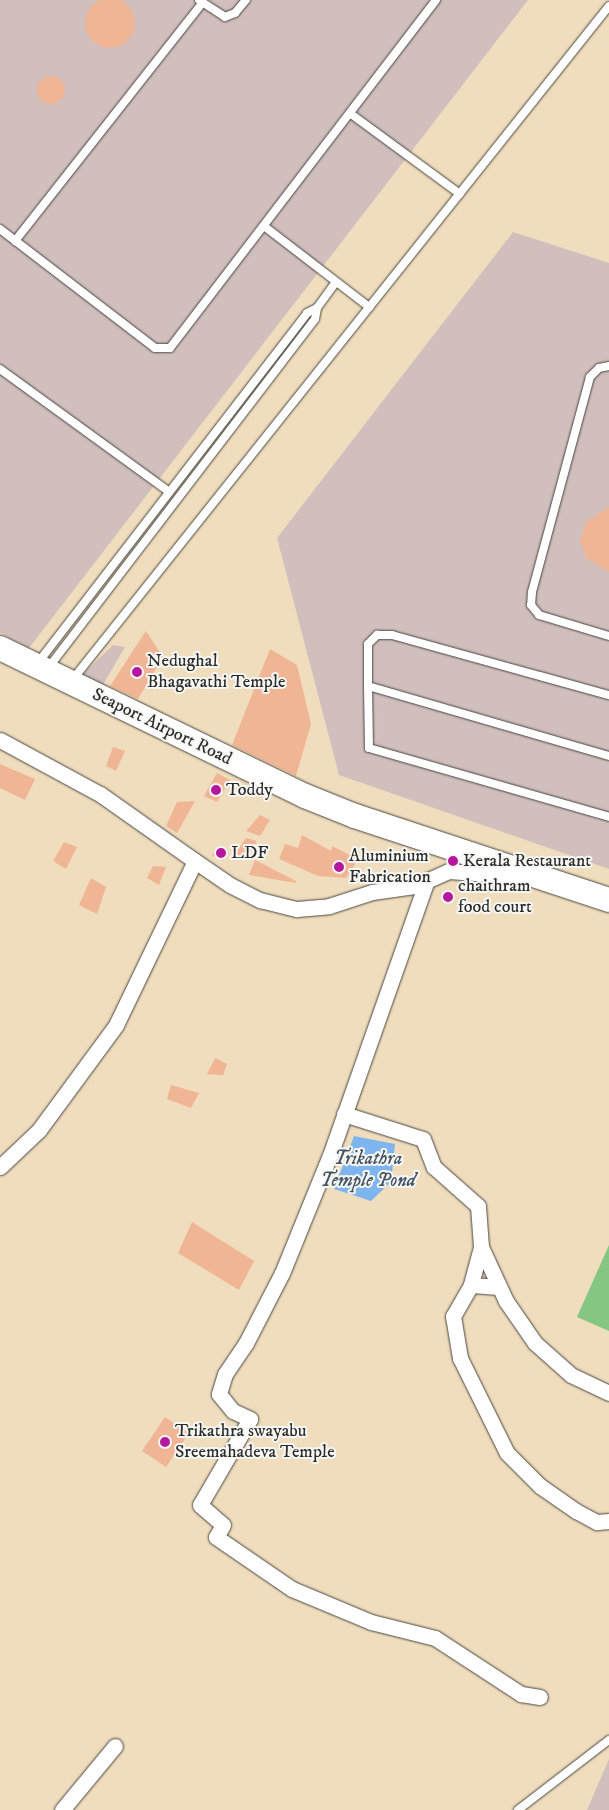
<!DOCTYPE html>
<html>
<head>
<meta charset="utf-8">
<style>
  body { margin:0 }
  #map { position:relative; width:609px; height:1810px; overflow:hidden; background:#f0ddbd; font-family:"IM FELL DW Pica",serif }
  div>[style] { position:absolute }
  .industrial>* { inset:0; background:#d1bfbd }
  .green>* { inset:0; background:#84c780 }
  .water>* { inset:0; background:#7fb5ee }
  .building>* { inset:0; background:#f0b594 }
  .round { border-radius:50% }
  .roads { filter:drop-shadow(0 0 1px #494641) drop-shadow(0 0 1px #494641) }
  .lane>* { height:8px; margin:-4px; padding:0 4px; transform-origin:4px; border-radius:4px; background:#fff }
  .street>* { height:15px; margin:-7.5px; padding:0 7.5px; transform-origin:7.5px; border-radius:7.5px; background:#fff }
  .primary>* { height:24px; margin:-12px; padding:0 12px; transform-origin:12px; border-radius:12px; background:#fff }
  .dots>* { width:14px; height:14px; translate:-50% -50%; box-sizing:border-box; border:2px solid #f6f6f2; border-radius:50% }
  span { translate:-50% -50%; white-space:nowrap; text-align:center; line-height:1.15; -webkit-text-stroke:4px #f6f6f2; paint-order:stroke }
  .poi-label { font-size:18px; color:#2b2b2b }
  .left { translate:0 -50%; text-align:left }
  .street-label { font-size:18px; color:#2b2b2b }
  .water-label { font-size:19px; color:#445466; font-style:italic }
</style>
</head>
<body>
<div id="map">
  <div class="industrial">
    <div style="clip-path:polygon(0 0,528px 0,29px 648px,0 633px)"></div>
    <div style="clip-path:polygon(513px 232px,609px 263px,609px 869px,339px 775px,277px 538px)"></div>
    <div style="clip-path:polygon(113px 645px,125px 647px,101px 688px,80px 677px)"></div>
    <div style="clip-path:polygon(609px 1759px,609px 1810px,587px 1810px)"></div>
  </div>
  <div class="green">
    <div style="clip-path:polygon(609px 1245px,609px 1331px,577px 1317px)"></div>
  </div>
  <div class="water">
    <div style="clip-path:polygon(354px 1136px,395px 1144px,391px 1182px,371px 1201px,334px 1189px)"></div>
  </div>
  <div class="building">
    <div class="round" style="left:85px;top:-2px;width:50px;height:50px"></div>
    <div class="round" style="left:37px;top:76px;width:28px;height:28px"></div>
    <div style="clip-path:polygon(609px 507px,609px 572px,587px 559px,580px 541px,586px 522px)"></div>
    <div style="clip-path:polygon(146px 631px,163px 657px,138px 699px,110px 686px)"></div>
    <div style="clip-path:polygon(270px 649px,297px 665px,311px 724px,296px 776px,232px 745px)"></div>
    <div style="clip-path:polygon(113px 747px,125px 751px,116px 771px,106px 766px)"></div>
    <div style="clip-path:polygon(0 764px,35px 779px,25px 800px,0 788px)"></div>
    <div style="clip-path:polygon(217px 773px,230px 780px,217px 802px,204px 796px)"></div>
    <div style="clip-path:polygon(195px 801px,177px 833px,166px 826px,177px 802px)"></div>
    <div style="clip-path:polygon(260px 815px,270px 820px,260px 836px,246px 831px)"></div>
    <div style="clip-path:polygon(302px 835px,331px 851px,332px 846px,358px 859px,346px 878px,318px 876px,279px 859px,285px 844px,298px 848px)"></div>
    <div style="clip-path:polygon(246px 838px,257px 841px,245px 859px,235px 854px)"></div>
    <div style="clip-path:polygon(64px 842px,77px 847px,66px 869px,53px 861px)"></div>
    <div style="clip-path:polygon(219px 846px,228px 851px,223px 861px,212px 855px)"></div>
    <div style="clip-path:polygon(255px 860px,296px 881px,296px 883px,249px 875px)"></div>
    <div style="clip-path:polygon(153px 866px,166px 867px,159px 885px,147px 878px)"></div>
    <div style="clip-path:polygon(91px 878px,106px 887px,97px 914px,79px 905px)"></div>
    <div style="clip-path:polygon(215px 1058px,227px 1064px,223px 1075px,207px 1074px)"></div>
    <div style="clip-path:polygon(171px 1085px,199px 1093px,191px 1108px,167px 1099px)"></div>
    <div style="clip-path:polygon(192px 1222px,254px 1261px,239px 1290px,178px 1253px)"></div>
    <div style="clip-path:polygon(165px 1417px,189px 1433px,166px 1467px,142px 1451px)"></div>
  </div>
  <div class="roads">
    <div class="lane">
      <div style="left:199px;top:0;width:31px;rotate:33deg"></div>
      <div style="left:225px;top:17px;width:11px;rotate:-22deg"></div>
      <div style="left:235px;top:13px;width:17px;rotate:-50deg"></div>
      <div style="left:351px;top:114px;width:135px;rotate:36.3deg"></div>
      <div style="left:264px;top:226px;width:133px;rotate:37.6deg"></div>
      <div style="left:0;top:229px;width:195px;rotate:37.5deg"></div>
      <div style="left:155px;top:348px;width:15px"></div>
      <div style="left:170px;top:348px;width:438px;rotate:-52.6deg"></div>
      <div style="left:15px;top:241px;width:303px;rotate:-51.8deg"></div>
      <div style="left:317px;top:308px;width:32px;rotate:-54deg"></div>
      <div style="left:609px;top:366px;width:10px;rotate:169deg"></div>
      <div style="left:599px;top:368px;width:13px;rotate:135deg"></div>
      <div style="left:590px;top:377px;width:223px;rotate:105.1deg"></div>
      <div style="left:532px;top:592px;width:13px;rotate:94deg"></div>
      <div style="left:531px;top:605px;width:13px;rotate:51deg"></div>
      <div style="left:539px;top:615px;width:73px;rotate:16.7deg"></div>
      <div style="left:0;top:369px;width:209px;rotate:36deg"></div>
      <div style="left:37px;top:664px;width:443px;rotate:-52.4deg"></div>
      <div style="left:307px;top:313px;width:11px;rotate:-27deg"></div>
      <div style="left:317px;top:308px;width:11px;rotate:100deg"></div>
      <div style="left:315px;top:319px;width:441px;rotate:127.4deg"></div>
      <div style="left:73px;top:679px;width:860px;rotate:-51.46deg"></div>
      <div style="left:368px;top:686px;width:42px;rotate:-90deg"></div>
      <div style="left:368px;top:644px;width:13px;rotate:-45deg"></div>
      <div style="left:377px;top:635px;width:15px"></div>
      <div style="left:392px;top:635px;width:225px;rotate:15.5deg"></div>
      <div style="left:609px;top:756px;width:251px;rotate:-163.8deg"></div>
      <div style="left:368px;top:686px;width:62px;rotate:89.1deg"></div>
      <div style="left:369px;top:748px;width:250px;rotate:16deg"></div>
      <div style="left:518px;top:1810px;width:115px;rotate:-37.6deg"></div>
    </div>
    <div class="street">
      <div style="left:0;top:740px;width:114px;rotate:28.4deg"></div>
      <div style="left:100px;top:794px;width:116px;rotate:35.2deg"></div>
      <div style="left:427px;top:880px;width:292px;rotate:109.4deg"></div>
      <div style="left:330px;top:1155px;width:127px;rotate:112.1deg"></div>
      <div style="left:282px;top:1273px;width:79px;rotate:117.2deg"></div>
      <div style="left:246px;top:1343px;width:37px;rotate:124deg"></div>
      <div style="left:225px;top:1374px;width:21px;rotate:107deg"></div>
      <div style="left:219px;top:1394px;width:22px;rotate:51deg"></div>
      <div style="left:233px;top:1411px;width:19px;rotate:25deg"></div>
      <div style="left:250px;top:1419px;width:99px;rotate:120.2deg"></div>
      <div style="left:200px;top:1505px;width:30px;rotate:41deg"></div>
      <div style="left:223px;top:1525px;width:14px;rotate:120deg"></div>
      <div style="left:216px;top:1537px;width:92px;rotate:34.4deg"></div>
      <div style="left:292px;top:1589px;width:86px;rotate:22.7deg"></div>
      <div style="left:371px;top:1622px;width:66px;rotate:14deg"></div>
      <div style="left:435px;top:1638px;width:103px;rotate:33.1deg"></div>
      <div style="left:521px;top:1694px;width:19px;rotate:9deg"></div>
      <div style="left:344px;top:1114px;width:83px;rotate:17.6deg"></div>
      <div style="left:423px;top:1139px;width:30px;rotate:69deg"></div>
      <div style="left:434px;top:1167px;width:59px;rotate:41.6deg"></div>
      <div style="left:478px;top:1206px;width:41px;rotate:85.8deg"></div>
      <div style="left:481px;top:1247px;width:39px;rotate:105deg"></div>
      <div style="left:471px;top:1285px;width:36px;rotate:120deg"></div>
      <div style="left:453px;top:1316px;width:43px;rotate:80.5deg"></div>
      <div style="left:460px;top:1358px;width:106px;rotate:63.7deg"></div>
      <div style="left:507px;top:1453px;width:47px;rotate:45deg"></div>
      <div style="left:540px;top:1486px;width:44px;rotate:34.8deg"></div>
      <div style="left:576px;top:1511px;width:24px;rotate:28deg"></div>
      <div style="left:597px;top:1522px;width:12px;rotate:-5deg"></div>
      <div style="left:0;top:1167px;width:54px;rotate:-43.5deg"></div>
      <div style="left:39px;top:1130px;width:130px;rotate:-53.7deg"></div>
      <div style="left:116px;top:1025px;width:182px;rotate:-64.3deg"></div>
      <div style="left:195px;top:861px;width:42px;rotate:34.4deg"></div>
      <div style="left:230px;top:885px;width:34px;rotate:27deg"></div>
      <div style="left:260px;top:900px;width:38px;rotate:14deg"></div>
      <div style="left:297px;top:909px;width:32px;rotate:-5deg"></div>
      <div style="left:329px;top:906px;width:45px;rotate:-18deg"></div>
      <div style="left:372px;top:892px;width:43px;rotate:-7.9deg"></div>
      <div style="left:415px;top:886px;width:37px;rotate:-24deg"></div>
      <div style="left:449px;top:871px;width:65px;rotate:4.4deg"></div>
      <div style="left:481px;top:1247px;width:60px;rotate:65.2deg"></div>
      <div style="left:506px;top:1301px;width:51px;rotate:55.4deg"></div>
      <div style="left:535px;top:1343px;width:48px;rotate:41.6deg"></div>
      <div style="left:571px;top:1375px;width:42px;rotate:25.3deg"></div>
      <div style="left:471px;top:1285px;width:28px;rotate:4deg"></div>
      <div style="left:62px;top:1810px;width:83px;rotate:-50.4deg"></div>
    </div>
    <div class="primary">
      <div style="left:0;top:648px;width:339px;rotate:25.9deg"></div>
      <div style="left:305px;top:796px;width:54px;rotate:21.8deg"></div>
      <div style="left:355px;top:816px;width:268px;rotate:18.3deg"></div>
    </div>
  </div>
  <div class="dots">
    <div style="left:137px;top:672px;background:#b5179e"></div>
    <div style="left:216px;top:790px;background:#b5179e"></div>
    <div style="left:221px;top:853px;background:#b5179e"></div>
    <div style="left:453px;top:861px;background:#b5179e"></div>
    <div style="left:339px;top:867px;background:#b5179e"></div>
    <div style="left:448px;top:897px;background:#b5179e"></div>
    <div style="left:165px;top:1442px;background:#b5179e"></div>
  </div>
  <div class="poi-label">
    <span class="left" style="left:147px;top:672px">Nedughal<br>Bhagavathi Temple</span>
    <span class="left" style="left:226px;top:790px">Toddy</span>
    <span class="left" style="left:231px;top:853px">LDF</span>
    <span class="left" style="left:349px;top:867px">Aluminium<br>Fabrication</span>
    <span class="left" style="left:463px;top:861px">Kerala Restaurant</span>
    <span class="left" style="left:458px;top:897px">chaithram<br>food court</span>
    <span class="left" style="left:175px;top:1442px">Trikathra swayabu<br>Sreemahadeva Temple</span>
  </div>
  <div class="street-label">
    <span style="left:162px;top:727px;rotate:26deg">Seaport Airport Road</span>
  </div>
  <div class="water-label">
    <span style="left:368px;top:1170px">Trikathra<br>Temple Pond</span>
  </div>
</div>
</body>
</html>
